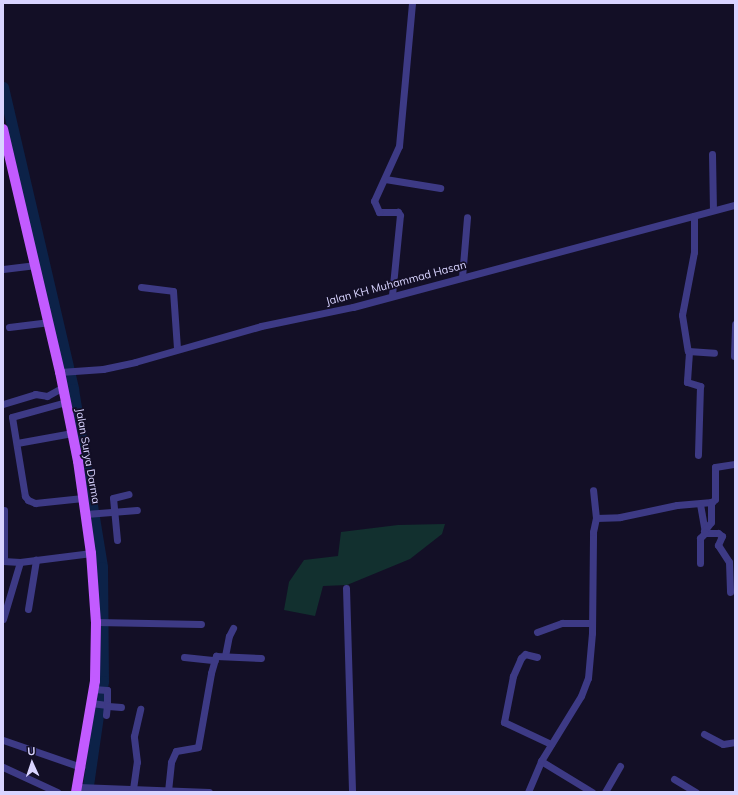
<!DOCTYPE html>
<html>
<head>
<meta charset="utf-8">
<style>
  body { margin:0 }
  #map { position:relative; width:738px; height:795px; overflow:hidden; background:#130f26; font-family:Mulish,sans-serif }
  div>[style] { position:absolute }
  .green>* { inset:0; background:#12302f }
  .river>* { height:11px; margin:-5.5px; padding:0 5.5px; transform-origin:5.5px; border-radius:5.5px; background:#0c2248 }
  .street>* { height:7px; margin:-3.5px; padding:0 3.5px; transform-origin:3.5px; border-radius:3.5px; background:#3d3a85 }
  .primary>* { height:10px; margin:-5px; padding:0 5px; transform-origin:5px; border-radius:5px; background:#c25bff }
  span { translate:-50% -50%; white-space:nowrap; text-align:center; line-height:1.15; -webkit-text-stroke:3.5px #130f26; paint-order:stroke }
  .street-label { font-size:11px; color:#d9d4ff }
  .frame { position:absolute; inset:0; border:4px solid #d9d4ff; pointer-events:none }
  .north { position:absolute; left:12px; top:743px; width:40px; height:40px; -webkit-text-stroke:3px #130f26; paint-order:stroke; rotate:357deg; font-size:11px; font-weight:700; line-height:16px; text-align:center; color:#d9d4ff }
  .north::after { content:''; display:block; margin:auto; width:14px; height:18px; background:#d9d4ff; clip-path:polygon(50% 0,100% 100%,50% 72%,0 100%) }
</style>
</head>
<body>
<div id="map">
  <div class="green">
    <div style="clip-path:polygon(445px 524px,442px 534px,410px 559px,347px 585px,323px 586px,315px 616px,284px 610px,289px 582px,304px 560px,338px 556px,341px 532px,398px 525px)"></div>
  </div>
  <div class="river">
    <div style="left:3px;top:87px;width:310px;rotate:76.9deg"></div>
    <div style="left:73px;top:389px;width:180px;rotate:80.7deg"></div>
    <div style="left:102px;top:567px;width:114px;rotate:89.5deg"></div>
    <div style="left:103px;top:681px;width:112px;rotate:98.2deg"></div>
  </div>
  <div class="street">
    <div style="left:712px;top:154px;width:56px;rotate:89deg"></div>
    <div style="left:385px;top:179px;width:56px;rotate:9.3deg"></div>
    <div style="left:694px;top:216px;width:36px;rotate:90deg"></div>
    <div style="left:694px;top:252px;width:64px;rotate:100.8deg"></div>
    <div style="left:682px;top:315px;width:36px;rotate:81deg"></div>
    <div style="left:688px;top:351px;width:26px;rotate:4deg"></div>
    <div style="left:3px;top:269px;width:31px;rotate:-7deg"></div>
    <div style="left:462px;top:277px;width:60px;rotate:-85.2deg"></div>
    <div style="left:141px;top:287px;width:32px;rotate:7deg"></div>
    <div style="left:173px;top:291px;width:57px;rotate:86deg"></div>
    <div style="left:392px;top:295px;width:80px;rotate:-84.3deg"></div>
    <div style="left:400px;top:215px;width:4px;rotate:-124deg"></div>
    <div style="left:398px;top:212px;width:19px;rotate:180deg"></div>
    <div style="left:379px;top:212px;width:12px;rotate:-114deg"></div>
    <div style="left:374px;top:201px;width:60px;rotate:-65.6deg"></div>
    <div style="left:399px;top:146px;width:144px;rotate:-84.8deg"></div>
    <div style="left:9px;top:327px;width:39px;rotate:-7deg"></div>
    <div style="left:689px;top:352px;width:30px;rotate:94deg"></div>
    <div style="left:687px;top:382px;width:14px;rotate:17deg"></div>
    <div style="left:700px;top:386px;width:69px;rotate:91.7deg"></div>
    <div style="left:734px;top:356px;width:32px;rotate:-88deg"></div>
    <div style="left:60px;top:372px;width:43px;rotate:-4deg"></div>
    <div style="left:103px;top:369px;width:33px;rotate:-12deg"></div>
    <div style="left:135px;top:362px;width:131px;rotate:-15.9deg"></div>
    <div style="left:261px;top:326px;width:94px;rotate:-11.7deg"></div>
    <div style="left:353px;top:307px;width:395px;rotate:-15deg"></div>
    <div style="left:66px;top:402px;width:56px;rotate:164.5deg"></div>
    <div style="left:12px;top:417px;width:80px;rotate:80.7deg"></div>
    <div style="left:25px;top:496px;width:5px;rotate:53deg"></div>
    <div style="left:28px;top:500px;width:8px;rotate:23deg"></div>
    <div style="left:35px;top:503px;width:48px;rotate:-5.9deg"></div>
    <div style="left:3px;top:404px;width:34px;rotate:-17deg"></div>
    <div style="left:35px;top:394px;width:12px;rotate:9deg"></div>
    <div style="left:47px;top:396px;width:18px;rotate:-29deg"></div>
    <div style="left:17px;top:443px;width:56px;rotate:-10.3deg"></div>
    <div style="left:700px;top:504px;width:29px;rotate:80deg"></div>
    <div style="left:705px;top:533px;width:13px"></div>
    <div style="left:718px;top:533px;width:5px;rotate:37deg"></div>
    <div style="left:722px;top:536px;width:10px;rotate:114deg"></div>
    <div style="left:718px;top:545px;width:20px;rotate:57deg"></div>
    <div style="left:729px;top:562px;width:30px;rotate:88deg"></div>
    <div style="left:4px;top:510px;width:51px;rotate:90deg"></div>
    <div style="left:86px;top:514px;width:51px;rotate:-4.5deg"></div>
    <div style="left:596px;top:518px;width:24px;rotate:-2deg"></div>
    <div style="left:620px;top:517px;width:58px;rotate:-11.9deg"></div>
    <div style="left:677px;top:505px;width:35px;rotate:-5deg"></div>
    <div style="left:712px;top:502px;width:4px;rotate:-45deg"></div>
    <div style="left:715px;top:499px;width:32px;rotate:-90deg"></div>
    <div style="left:715px;top:467px;width:20px;rotate:-9deg"></div>
    <div style="left:704px;top:531px;width:11px;rotate:-52deg"></div>
    <div style="left:711px;top:522px;width:20px;rotate:-90deg"></div>
    <div style="left:117px;top:540px;width:42px;rotate:-95.4deg"></div>
    <div style="left:113px;top:498px;width:16px;rotate:-14deg"></div>
    <div style="left:3px;top:561px;width:17px;rotate:3deg"></div>
    <div style="left:20px;top:562px;width:72px;rotate:-7.2deg"></div>
    <div style="left:700px;top:563px;width:25px;rotate:-90deg"></div>
    <div style="left:700px;top:538px;width:7px;rotate:-45deg"></div>
    <div style="left:346px;top:588px;width:204px;rotate:88.3deg"></div>
    <div style="left:28px;top:609px;width:50px;rotate:-80.7deg"></div>
    <div style="left:3px;top:619px;width:59px;rotate:-73.4deg"></div>
    <div style="left:96px;top:622px;width:105px;rotate:1.1deg"></div>
    <div style="left:537px;top:632px;width:27px;rotate:-20deg"></div>
    <div style="left:562px;top:623px;width:30px"></div>
    <div style="left:225px;top:656px;width:20px;rotate:-79deg"></div>
    <div style="left:229px;top:636px;width:9px;rotate:-63deg"></div>
    <div style="left:184px;top:657px;width:31px;rotate:6deg"></div>
    <div style="left:537px;top:657px;width:12px;rotate:-166deg"></div>
    <div style="left:525px;top:654px;width:6px;rotate:135deg"></div>
    <div style="left:521px;top:658px;width:20px;rotate:114deg"></div>
    <div style="left:513px;top:676px;width:47px;rotate:101.1deg"></div>
    <div style="left:504px;top:722px;width:52px;rotate:25.1deg"></div>
    <div style="left:93px;top:689px;width:14px;rotate:4deg"></div>
    <div style="left:107px;top:690px;width:15px;rotate:90deg"></div>
    <div style="left:91px;top:703px;width:16px;rotate:7deg"></div>
    <div style="left:107px;top:705px;width:10px;rotate:96deg"></div>
    <div style="left:108px;top:706px;width:13px;rotate:4deg"></div>
    <div style="left:704px;top:734px;width:21px;rotate:28deg"></div>
    <div style="left:723px;top:744px;width:12px;rotate:-9deg"></div>
    <div style="left:3px;top:740px;width:83px;rotate:19.1deg"></div>
    <div style="left:541px;top:761px;width:60px;rotate:31.3deg"></div>
    <div style="left:3px;top:767px;width:60px;rotate:24.8deg"></div>
    <div style="left:674px;top:779px;width:26px;rotate:31deg"></div>
    <div style="left:78px;top:787px;width:131px;rotate:2.2deg"></div>
    <div style="left:133px;top:789px;width:27px;rotate:-82deg"></div>
    <div style="left:137px;top:762px;width:26px;rotate:-97deg"></div>
    <div style="left:134px;top:736px;width:28px;rotate:-77deg"></div>
    <div style="left:168px;top:791px;width:29px;rotate:-84deg"></div>
    <div style="left:171px;top:762px;width:12px;rotate:-66deg"></div>
    <div style="left:176px;top:751px;width:22px;rotate:-10deg"></div>
    <div style="left:198px;top:747px;width:75px;rotate:-80deg"></div>
    <div style="left:211px;top:673px;width:18px;rotate:-74deg"></div>
    <div style="left:216px;top:656px;width:45px;rotate:2.5deg"></div>
    <div style="left:528px;top:792px;width:34px;rotate:-67deg"></div>
    <div style="left:541px;top:761px;width:76px;rotate:-58.4deg"></div>
    <div style="left:581px;top:696px;width:19px;rotate:-69deg"></div>
    <div style="left:588px;top:678px;width:45px;rotate:-84.9deg"></div>
    <div style="left:592px;top:633px;width:101px;rotate:-89.4deg"></div>
    <div style="left:593px;top:532px;width:14px;rotate:-78deg"></div>
    <div style="left:596px;top:518px;width:28px;rotate:-96deg"></div>
    <div style="left:605px;top:792px;width:30px;rotate:-60deg"></div>
  </div>
  <div class="primary">
    <div style="left:3px;top:129px;width:250px;rotate:76.8deg"></div>
    <div style="left:60px;top:372px;width:91px;rotate:78.6deg"></div>
    <div style="left:78px;top:461px;width:93px;rotate:82deg"></div>
    <div style="left:91px;top:553px;width:69px;rotate:85.9deg"></div>
    <div style="left:96px;top:622px;width:59px;rotate:91deg"></div>
    <div style="left:95px;top:681px;width:113px;rotate:99.7deg"></div>
  </div>
  <div class="street-label">
    <span style="left:396px;top:283px;rotate:-15deg">Jalan KH Muhammad Hasan</span>
    <span style="left:88px;top:456px;rotate:80deg">Jalan Surya Darma</span>
  </div>
  <div class="frame"></div>
  <div class="north">U</div>
</div>
</body>
</html>
